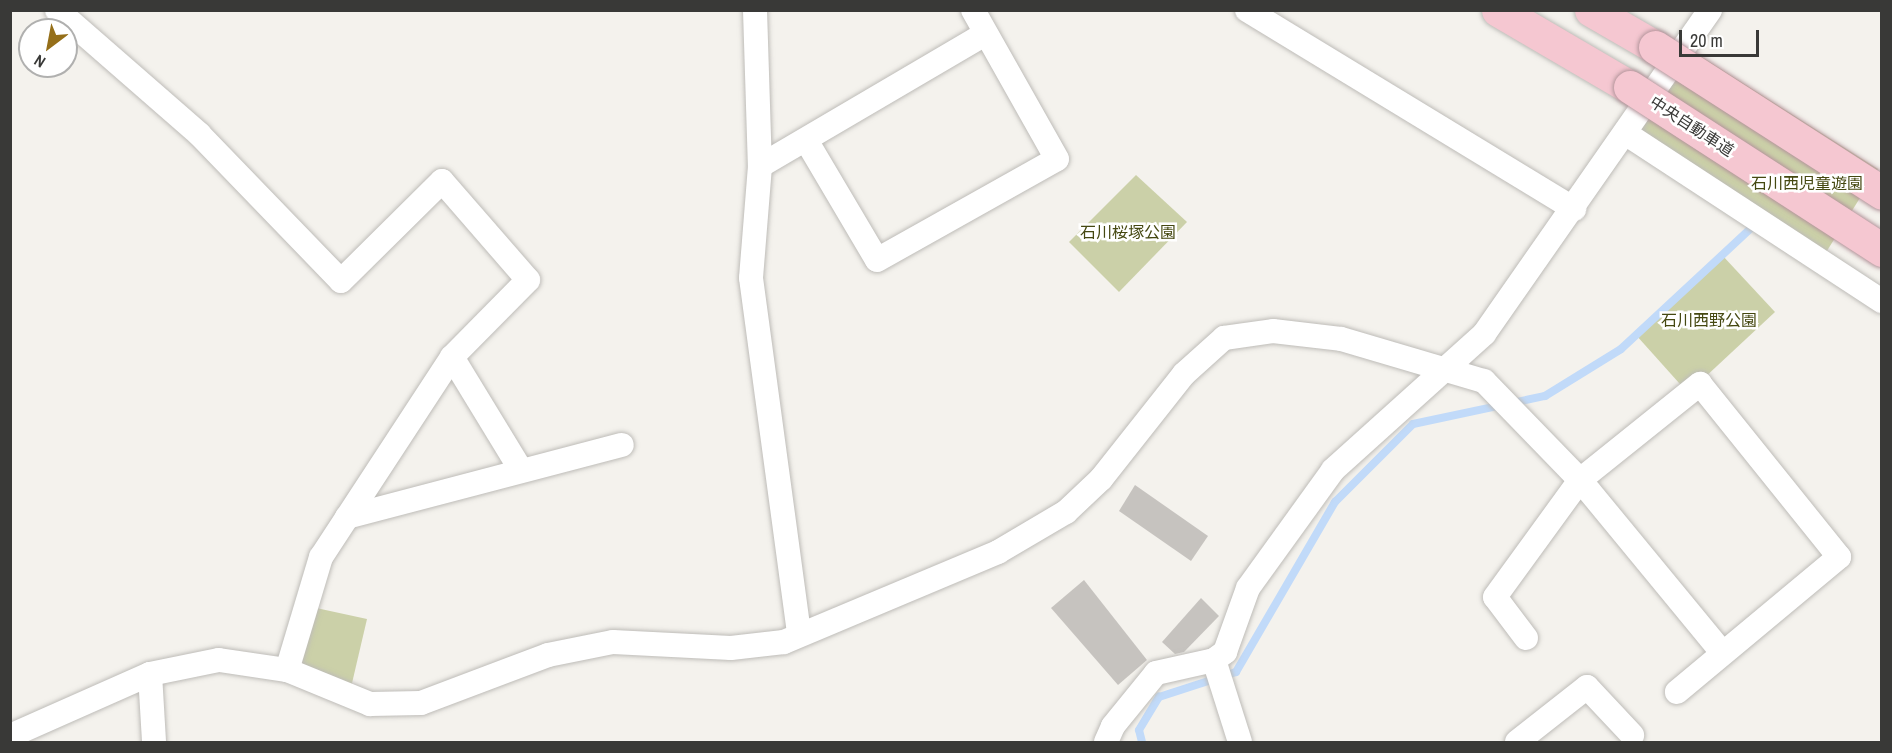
<!DOCTYPE html>
<html>
<head>
<meta charset="utf-8">
<style>
  body { margin:0 }
  #map { position:relative; width:1892px; height:753px; overflow:hidden; background:#f4f2ed; font-family:"Archivo Narrow","Noto Sans JP",sans-serif }
  div>[style] { position:absolute }
  .green>* { inset:0; background:#cbd0a8 }
  .stream>* { height:8px; margin:-4px; padding:0 4px; transform-origin:4px; border-radius:4px; background:#c1daf9 }
  .building>* { inset:0; background:#c6c3bf }
  .roads { filter:drop-shadow(0 0 2px #bebcb8) drop-shadow(0 0 2px #bebcb8) }
  .street>* { height:24px; margin:-12px; padding:0 12px; transform-origin:12px; border-radius:12px; background:#fff }
  .highway>* { height:33px; margin:-16.5px; padding:0 16.5px; transform-origin:16.5px; border-radius:16.5px; background:#f5c7d1 }
  .bridges { filter:drop-shadow(0 0 2px #b3959b) drop-shadow(0 0 2px #b3959b) }
  .highway-bridge>* { height:33px; margin:-16.5px; padding:0 16.5px; transform-origin:16.5px; border-radius:16.5px; background:#f5c7d1 }
  span { translate:-50% -50%; white-space:nowrap; text-align:center; line-height:1.15; -webkit-text-stroke:5px #fff; paint-order:stroke }
  .street-label { font-size:16px; color:#393937 }
  .park-label { font-size:16px; color:#454811 }
  .frame { position:absolute; inset:0; border:12px solid #393937; pointer-events:none }
  .north { position:absolute; left:18px; top:18px; width:60px; height:60px; box-sizing:border-box; background:#fff; border:2px solid #b0b0af; border-radius:50%; rotate:212deg; font-size:16px; font-weight:700; line-height:24px; text-align:center; color:#393937 }
  .north::after { content:''; display:block; margin:auto; width:21px; height:27px; background:#956f19; clip-path:polygon(50% 0,100% 100%,50% 72%,0 100%) }
  .scale { position:absolute; left:1679px; top:30px; width:80px; height:27px; box-sizing:border-box; border:3px solid #393937; border-top:0; padding-left:8px; font-size:18px; line-height:21px; white-space:nowrap; color:#393937; -webkit-text-stroke:4px #fff; paint-order:stroke }
</style>
</head>
<body>
<div id="map">
  <div class="green">
    <div style="clip-path:polygon(1697px 54px,1878px 169px,1825px 254px,1637px 129px)"></div>
    <div style="clip-path:polygon(1136px 175px,1187px 222px,1119px 292px,1069px 242px)"></div>
    <div style="clip-path:polygon(1722px 255px,1775px 312px,1688px 393px,1636px 335px)"></div>
    <div style="clip-path:polygon(307px 606px,367px 619px,349px 696px,287px 670px)"></div>
  </div>
  <div class="stream">
    <div style="left:1142px;top:742px;width:12px;rotate:-104deg"></div>
    <div style="left:1139px;top:730px;width:39px;rotate:-59deg"></div>
    <div style="left:1159px;top:697px;width:81px;rotate:-18deg"></div>
    <div style="left:1236px;top:672px;width:197px;rotate:-59.8deg"></div>
    <div style="left:1335px;top:502px;width:110px;rotate:-45deg"></div>
    <div style="left:1413px;top:424px;width:135px;rotate:-12deg"></div>
    <div style="left:1545px;top:396px;width:89px;rotate:-31.7deg"></div>
    <div style="left:1621px;top:349px;width:176px;rotate:-42.9deg"></div>
  </div>
  <div class="building">
    <div style="clip-path:polygon(1135px 485px,1208px 536px,1191px 561px,1119px 511px)"></div>
    <div style="clip-path:polygon(1084px 580px,1147px 660px,1118px 685px,1051px 608px)"></div>
    <div style="clip-path:polygon(1201px 598px,1219px 616px,1184px 652px,1175px 654px,1162px 642px)"></div>
  </div>
  <div class="roads">
    <div class="street">
      <div style="left:57px;top:10px;width:189px;rotate:41.1deg"></div>
      <div style="left:199px;top:134px;width:204px;rotate:46deg"></div>
      <div style="left:341px;top:281px;width:142px;rotate:-44.7deg"></div>
      <div style="left:442px;top:181px;width:131px;rotate:49deg"></div>
      <div style="left:528px;top:280px;width:108px;rotate:134.6deg"></div>
      <div style="left:452px;top:357px;width:239px;rotate:123.2deg"></div>
      <div style="left:321px;top:557px;width:118px;rotate:106.7deg"></div>
      <div style="left:755px;top:10px;width:156px;rotate:88.2deg"></div>
      <div style="left:760px;top:166px;width:112px;rotate:94.6deg"></div>
      <div style="left:751px;top:278px;width:359px;rotate:82.3deg"></div>
      <div style="left:1247px;top:10px;width:383px;rotate:31.3deg"></div>
      <div style="left:1625px;top:133px;width:307px;rotate:33.2deg"></div>
      <div style="left:806px;top:140px;width:139px;rotate:59.4deg"></div>
      <div style="left:877px;top:260px;width:206px;rotate:-29.3deg"></div>
      <div style="left:1057px;top:159px;width:171px;rotate:-119.4deg"></div>
      <div style="left:760px;top:166px;width:261px;rotate:-30.4deg"></div>
      <div style="left:452px;top:357px;width:132px;rotate:58.6deg"></div>
      <div style="left:347px;top:517px;width:284px;rotate:-14.7deg"></div>
      <div style="left:1526px;top:638px;width:51px;rotate:-127.1deg"></div>
      <div style="left:1495px;top:597px;width:145px;rotate:-54deg"></div>
      <div style="left:1580px;top:480px;width:154px;rotate:-38.7deg"></div>
      <div style="left:1700px;top:384px;width:222px;rotate:51.2deg"></div>
      <div style="left:1839px;top:557px;width:211px;rotate:140.2deg"></div>
      <div style="left:1214px;top:660px;width:86px;rotate:72.4deg"></div>
      <div style="left:150px;top:674px;width:68px;rotate:86.6deg"></div>
      <div style="left:10px;top:736px;width:153px;rotate:-23.9deg"></div>
      <div style="left:150px;top:674px;width:70px;rotate:-11.5deg"></div>
      <div style="left:219px;top:660px;width:69px;rotate:8.4deg"></div>
      <div style="left:287px;top:670px;width:90px;rotate:22.3deg"></div>
      <div style="left:370px;top:704px;width:51px;rotate:-1.1deg"></div>
      <div style="left:421px;top:703px;width:136px;rotate:-20.7deg"></div>
      <div style="left:548px;top:655px;width:66px;rotate:-11.3deg"></div>
      <div style="left:613px;top:642px;width:118px;rotate:2.9deg"></div>
      <div style="left:731px;top:648px;width:53px;rotate:-6.5deg"></div>
      <div style="left:784px;top:642px;width:232px;rotate:-22.8deg"></div>
      <div style="left:998px;top:552px;width:79px;rotate:-30.5deg"></div>
      <div style="left:1066px;top:512px;width:48px;rotate:-43.3deg"></div>
      <div style="left:1101px;top:479px;width:134px;rotate:-51.7deg"></div>
      <div style="left:1184px;top:374px;width:54px;rotate:-42deg"></div>
      <div style="left:1224px;top:338px;width:49px;rotate:-8.1deg"></div>
      <div style="left:1273px;top:331px;width:68px;rotate:6.7deg"></div>
      <div style="left:1341px;top:339px;width:149px;rotate:16.4deg"></div>
      <div style="left:1484px;top:381px;width:138px;rotate:45.9deg"></div>
      <div style="left:1580px;top:480px;width:222px;rotate:50.5deg"></div>
      <div style="left:1106px;top:742px;width:17px;rotate:-66deg"></div>
      <div style="left:1113px;top:726px;width:68px;rotate:-50.9deg"></div>
      <div style="left:1156px;top:673px;width:59px;rotate:-12.6deg"></div>
      <div style="left:1214px;top:660px;width:14px;rotate:-36deg"></div>
      <div style="left:1225px;top:652px;width:68px;rotate:-70.2deg"></div>
      <div style="left:1248px;top:588px;width:145px;rotate:-54.2deg"></div>
      <div style="left:1333px;top:470px;width:203px;rotate:-42deg"></div>
      <div style="left:1484px;top:334px;width:395px;rotate:-55.1deg"></div>
      <div style="left:1517px;top:742px;width:89px;rotate:-38.2deg"></div>
      <div style="left:1587px;top:687px;width:66px;rotate:46.8deg"></div>
    </div>
    <div class="highway">
      <div style="left:1498px;top:10px;width:153px;rotate:30.3deg"></div>
      <div style="left:1591px;top:10px;width:74px;rotate:30deg"></div>
    </div>
  </div>
  <div class="bridges">
    <div class="highway-bridge">
      <div style="left:1655px;top:47px;width:270px;rotate:32.7deg"></div>
      <div style="left:1630px;top:87px;width:300px;rotate:32.9deg"></div>
    </div>
  </div>
  <div class="street-label">
    <span style="left:1692px;top:126px;rotate:33deg">中央自動車道</span>
  </div>
  <div class="park-label">
    <span style="left:1807px;top:183px">石川西児童遊園</span>
    <span style="left:1128px;top:232px">石川桜塚公園</span>
    <span style="left:1709px;top:320px">石川西野公園</span>
  </div>
  <div class="frame"></div>
  <div class="north">N</div>
  <div class="scale">20 m</div>
</div>
</body>
</html>
